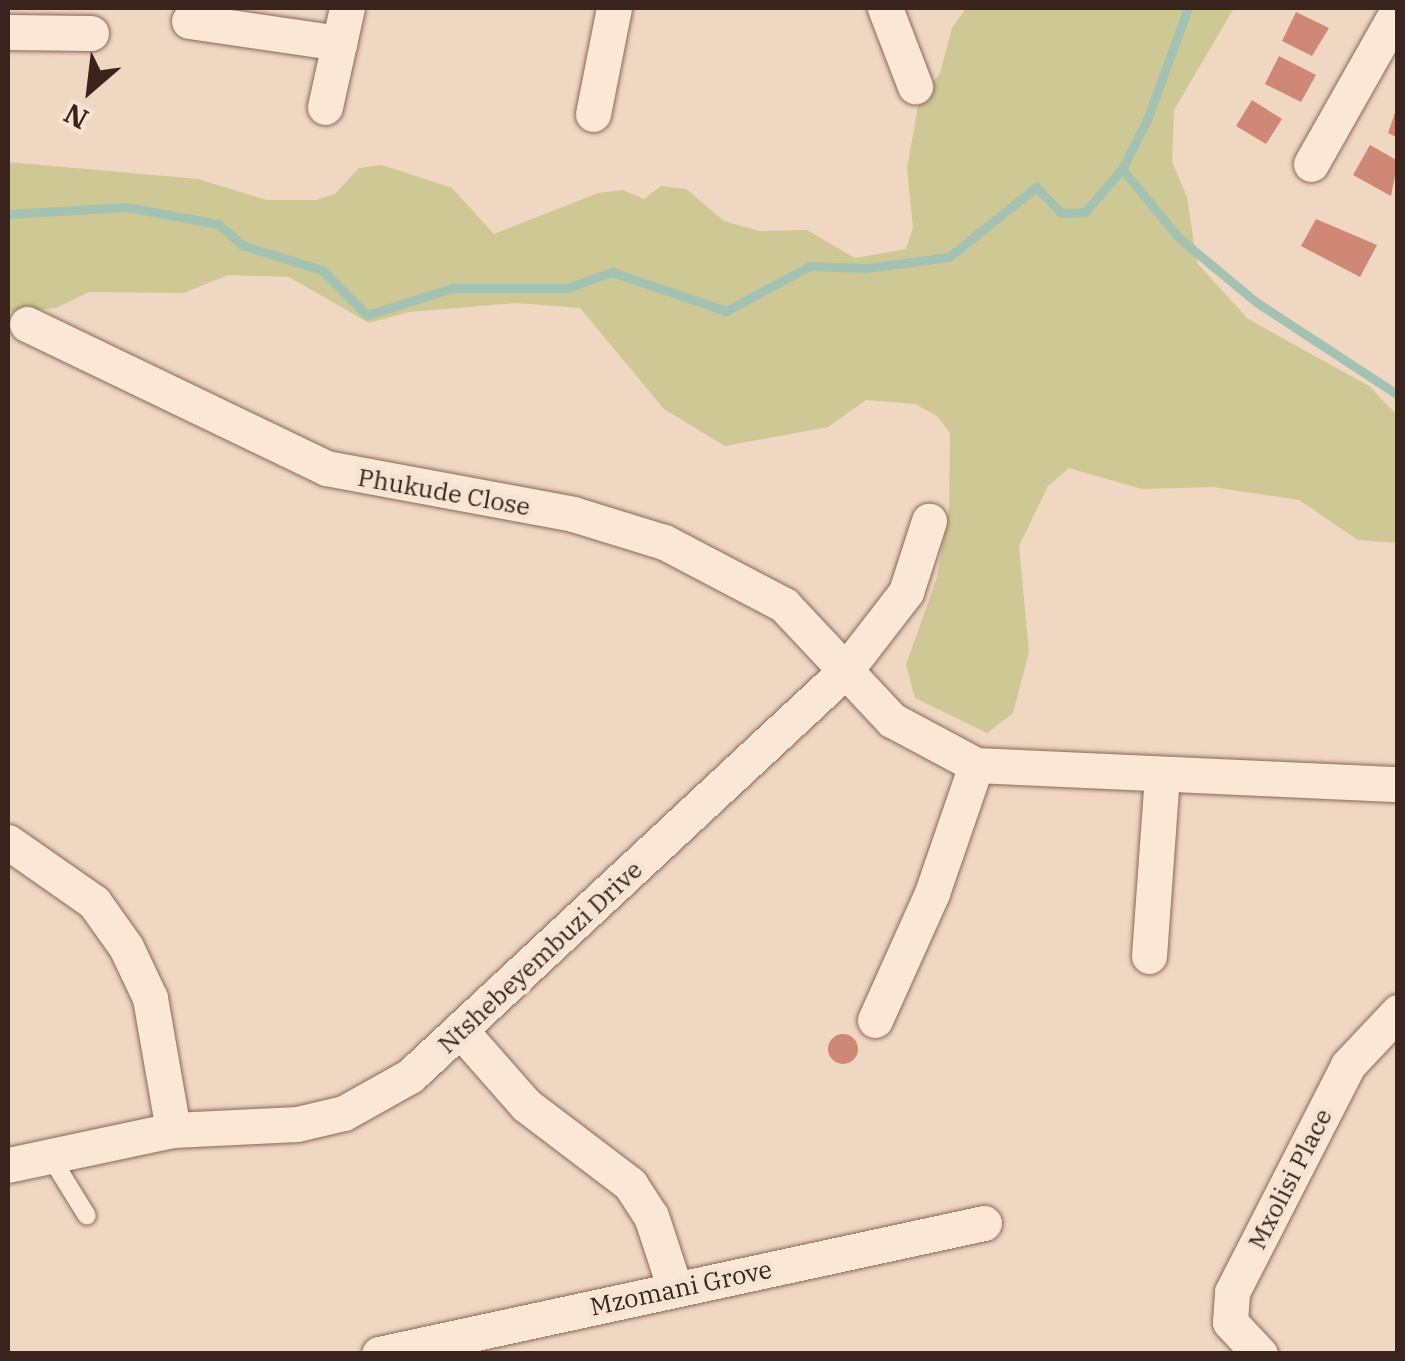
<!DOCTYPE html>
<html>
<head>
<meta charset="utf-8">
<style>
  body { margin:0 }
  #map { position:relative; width:1405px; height:1361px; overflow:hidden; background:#efd7c1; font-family:"IBM Plex Serif",serif }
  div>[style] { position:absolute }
  .green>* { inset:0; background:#cec895 }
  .stream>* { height:9px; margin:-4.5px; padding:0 4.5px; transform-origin:4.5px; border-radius:4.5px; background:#a4c2b2 }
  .building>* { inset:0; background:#cf8776 }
  .round { border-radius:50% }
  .roads { filter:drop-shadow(0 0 2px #8a6758) drop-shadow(0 0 2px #8a6758) }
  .lane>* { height:18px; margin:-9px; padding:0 9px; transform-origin:9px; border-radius:9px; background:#fae7d5 }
  .street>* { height:35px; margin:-17.5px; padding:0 17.5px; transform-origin:17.5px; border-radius:17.5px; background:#fae7d5 }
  span { translate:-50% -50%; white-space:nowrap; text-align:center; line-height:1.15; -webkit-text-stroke:9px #f7e3d1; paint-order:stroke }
  .street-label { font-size:25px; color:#39241d }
  .frame { position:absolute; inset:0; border:10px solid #39241d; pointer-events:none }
  .north { position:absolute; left:40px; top:40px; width:100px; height:100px; -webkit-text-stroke:8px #f7e3d1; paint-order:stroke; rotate:208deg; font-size:28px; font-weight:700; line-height:40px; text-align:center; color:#39241d }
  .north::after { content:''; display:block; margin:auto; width:35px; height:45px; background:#39241d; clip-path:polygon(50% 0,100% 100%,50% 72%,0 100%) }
</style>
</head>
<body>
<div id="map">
  <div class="green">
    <div style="clip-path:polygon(966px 8px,1234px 8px,1174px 110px,1172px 162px,1187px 197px,1197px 263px,1248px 319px,1369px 386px,1397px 415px,1397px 543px,1358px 540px,1299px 500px,1213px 487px,1142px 489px,1069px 468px,1048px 486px,1019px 546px,1029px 652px,1013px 713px,987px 733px,915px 698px,906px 665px,937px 577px,949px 508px,950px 433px,937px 416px,915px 404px,866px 400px,828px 427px,725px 446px,664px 409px,580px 308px,516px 303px,409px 312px,369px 323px,289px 277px,228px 275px,184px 293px,89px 292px,56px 308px,8px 312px,8px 162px,198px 179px,267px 200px,316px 200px,335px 194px,359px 168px,382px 165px,452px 188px,494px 234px,598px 193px,623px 190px,644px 199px,661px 186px,686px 189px,724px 221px,759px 231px,807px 230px,855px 258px,906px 249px,913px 228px,907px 169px,919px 100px,940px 73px,952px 28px)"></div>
  </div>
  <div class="stream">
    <div style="left:1122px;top:169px;width:89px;rotate:50.4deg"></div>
    <div style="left:1179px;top:238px;width:100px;rotate:39.7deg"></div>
    <div style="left:1256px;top:302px;width:170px;rotate:33.2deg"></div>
    <div style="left:8px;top:214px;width:119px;rotate:-3.4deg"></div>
    <div style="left:127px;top:207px;width:93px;rotate:10.6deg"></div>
    <div style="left:218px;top:224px;width:32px;rotate:41deg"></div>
    <div style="left:242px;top:245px;width:84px;rotate:17.4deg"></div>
    <div style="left:322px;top:270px;width:64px;rotate:45deg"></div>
    <div style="left:367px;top:315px;width:89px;rotate:-17.6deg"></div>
    <div style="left:452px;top:288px;width:115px"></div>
    <div style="left:567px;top:288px;width:48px;rotate:-19.6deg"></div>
    <div style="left:612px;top:272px;width:120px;rotate:18.9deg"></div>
    <div style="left:726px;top:311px;width:95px;rotate:-28.2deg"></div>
    <div style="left:810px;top:266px;width:56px;rotate:2deg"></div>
    <div style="left:866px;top:268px;width:84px;rotate:-7.5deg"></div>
    <div style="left:949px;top:257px;width:112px;rotate:-38.8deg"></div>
    <div style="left:1036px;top:187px;width:36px;rotate:46deg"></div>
    <div style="left:1061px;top:213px;width:24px;rotate:-2deg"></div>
    <div style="left:1085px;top:212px;width:57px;rotate:-49.3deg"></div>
    <div style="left:1122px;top:169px;width:55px;rotate:-63deg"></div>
    <div style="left:1147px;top:120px;width:119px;rotate:-69.9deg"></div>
  </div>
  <div class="building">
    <div style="clip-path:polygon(1296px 12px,1329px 28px,1312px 56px,1282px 41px)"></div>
    <div style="clip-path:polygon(1279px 56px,1316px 75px,1301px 102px,1265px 84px)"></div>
    <div style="clip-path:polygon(1252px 100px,1282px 119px,1266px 144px,1236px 126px)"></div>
    <div style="clip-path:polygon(1398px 104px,1398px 138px,1388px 133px)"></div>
    <div style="clip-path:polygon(1370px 145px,1398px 161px,1391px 196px,1353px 175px)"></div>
    <div style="clip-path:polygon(1316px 219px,1377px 245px,1360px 277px,1301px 246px)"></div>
    <div class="round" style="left:828px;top:1034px;width:30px;height:30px"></div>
  </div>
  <div class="roads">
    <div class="lane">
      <div style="left:50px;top:1156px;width:70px;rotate:58.3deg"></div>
    </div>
    <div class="street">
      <div style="left:885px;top:8px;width:84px;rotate:69deg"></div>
      <div style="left:189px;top:21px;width:152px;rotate:8.3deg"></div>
      <div style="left:8px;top:32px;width:83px;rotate:0.7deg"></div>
      <div style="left:325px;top:107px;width:101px;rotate:-77.5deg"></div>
      <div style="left:593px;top:114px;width:108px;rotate:-78.8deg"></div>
      <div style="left:1311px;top:164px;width:177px;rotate:-60.5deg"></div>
      <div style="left:27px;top:324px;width:332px;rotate:25.7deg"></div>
      <div style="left:326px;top:468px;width:251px;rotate:10.5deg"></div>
      <div style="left:573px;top:514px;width:95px;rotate:17.1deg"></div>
      <div style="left:664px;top:542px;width:136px;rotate:27.7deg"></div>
      <div style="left:784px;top:605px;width:158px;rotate:46.8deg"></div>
      <div style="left:892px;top:720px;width:95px;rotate:28.2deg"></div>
      <div style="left:976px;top:765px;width:422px;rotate:2.6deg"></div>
      <div style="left:8px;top:842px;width:105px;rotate:34.9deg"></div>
      <div style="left:94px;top:902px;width:55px;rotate:54.6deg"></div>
      <div style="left:126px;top:947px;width:56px;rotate:64.8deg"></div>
      <div style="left:150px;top:998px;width:134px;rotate:80.1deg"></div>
      <div style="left:1149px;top:956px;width:182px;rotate:-85.9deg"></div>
      <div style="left:875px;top:1020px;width:139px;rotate:-65.8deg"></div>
      <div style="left:932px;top:893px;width:135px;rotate:-71deg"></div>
      <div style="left:461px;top:1031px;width:98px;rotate:48.7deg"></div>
      <div style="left:526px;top:1105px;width:131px;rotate:37.2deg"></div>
      <div style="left:630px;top:1184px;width:38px;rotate:57deg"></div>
      <div style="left:651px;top:1216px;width:77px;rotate:71.8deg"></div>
      <div style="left:8px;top:1165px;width:169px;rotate:-12deg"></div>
      <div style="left:173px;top:1130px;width:124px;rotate:-2.8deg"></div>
      <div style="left:297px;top:1124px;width:48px;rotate:-13.2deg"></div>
      <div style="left:344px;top:1113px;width:76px;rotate:-29.3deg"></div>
      <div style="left:410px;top:1076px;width:594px;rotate:-42.95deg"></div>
      <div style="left:845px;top:671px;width:100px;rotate:-52.3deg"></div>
      <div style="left:906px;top:592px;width:75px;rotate:-72.1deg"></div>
      <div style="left:379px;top:1354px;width:619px;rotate:-12.22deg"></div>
      <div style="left:1260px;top:1354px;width:44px;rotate:-133.2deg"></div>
      <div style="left:1230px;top:1322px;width:30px;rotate:-86deg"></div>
      <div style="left:1232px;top:1292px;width:255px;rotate:-62.9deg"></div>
      <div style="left:1348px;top:1065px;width:73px;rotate:-46.7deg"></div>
    </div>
  </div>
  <div class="street-label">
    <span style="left:444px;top:492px;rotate:10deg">Phukude Close</span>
    <span style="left:540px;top:957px;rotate:-43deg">Ntshebeyembuzi Drive</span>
    <span style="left:1290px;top:1179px;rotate:-63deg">Mxolisi Place</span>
    <span style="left:681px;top:1288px;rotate:-12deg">Mzomani Grove</span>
  </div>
  <div class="frame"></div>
  <div class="north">N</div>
</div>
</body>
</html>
